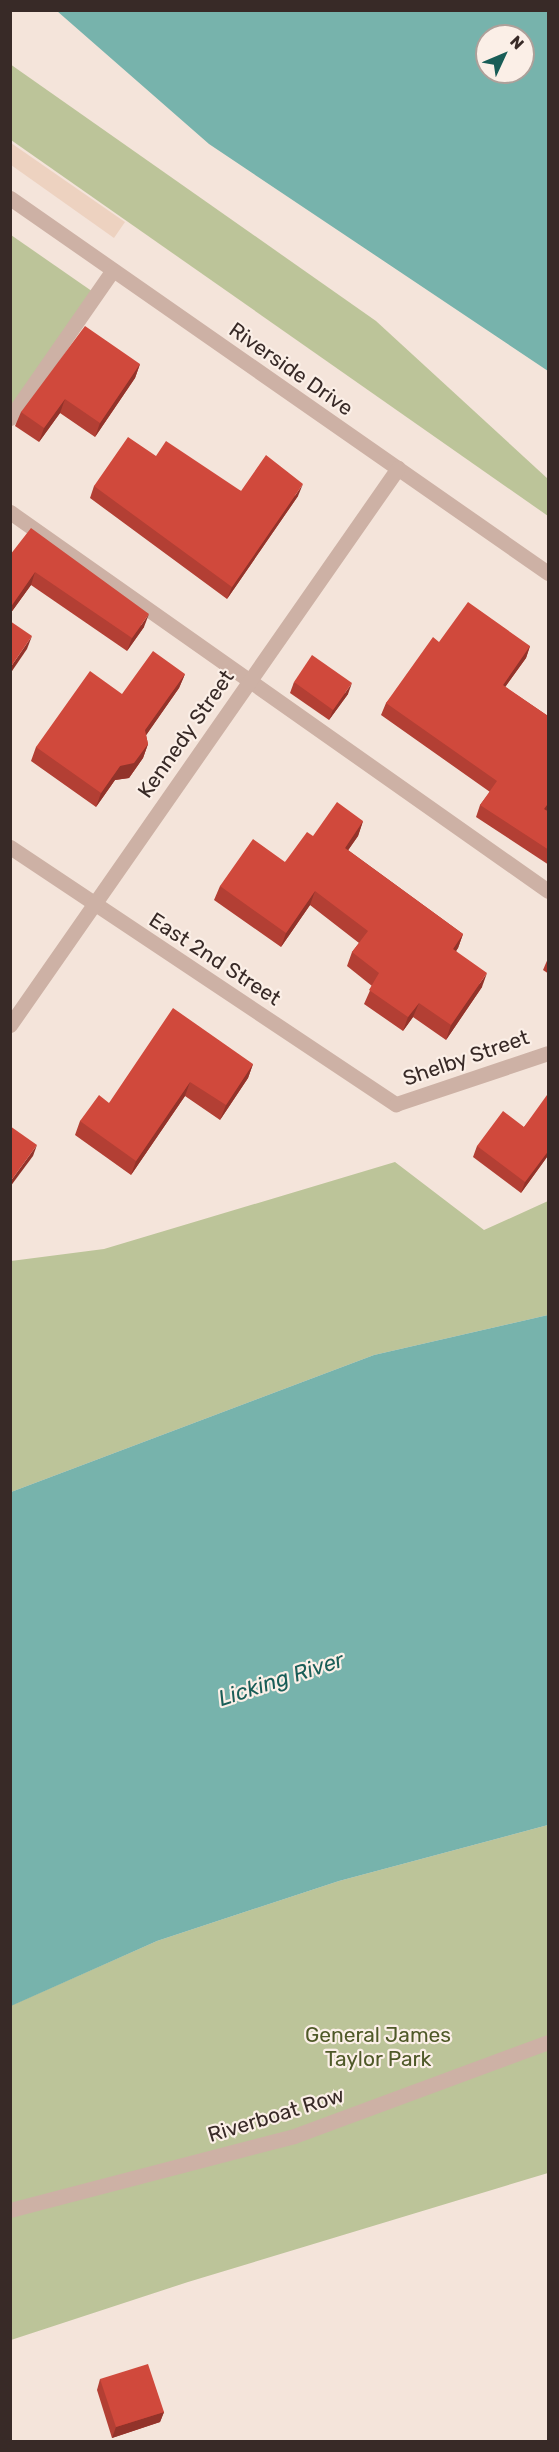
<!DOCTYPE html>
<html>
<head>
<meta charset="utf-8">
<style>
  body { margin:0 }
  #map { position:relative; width:559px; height:2452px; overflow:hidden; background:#f4e4da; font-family:Rubik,sans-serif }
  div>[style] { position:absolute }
  .green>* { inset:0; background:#bcc499 }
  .plaza>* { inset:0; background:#edd2c0 }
  .water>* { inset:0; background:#77b3ac }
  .minor>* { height:15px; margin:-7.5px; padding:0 7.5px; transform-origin:7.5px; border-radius:7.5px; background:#cdb1a5 }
  .wall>* { inset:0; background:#b33f34 }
  .shaded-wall>* { inset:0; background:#92332a }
  .building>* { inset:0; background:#d0493c }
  span { translate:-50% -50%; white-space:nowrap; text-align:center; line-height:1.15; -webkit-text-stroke:4.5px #fbefe7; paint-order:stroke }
  .street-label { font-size:21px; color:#382a27 }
  .park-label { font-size:21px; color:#4f5928 }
  .water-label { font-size:22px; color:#195d57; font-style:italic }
  .frame { position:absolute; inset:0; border:12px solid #382a27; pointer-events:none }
  .north { position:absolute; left:475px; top:24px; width:60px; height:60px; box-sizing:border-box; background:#fbefe7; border:2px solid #ada09a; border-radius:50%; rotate:46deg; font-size:16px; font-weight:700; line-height:24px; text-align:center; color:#382a27 }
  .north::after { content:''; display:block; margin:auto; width:21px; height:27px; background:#195d57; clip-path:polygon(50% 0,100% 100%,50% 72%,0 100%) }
</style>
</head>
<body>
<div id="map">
  <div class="green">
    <div style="clip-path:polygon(10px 64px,376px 321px,548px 479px,548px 516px,11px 140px)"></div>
    <div style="clip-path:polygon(11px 235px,96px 294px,11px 418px)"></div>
    <div style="clip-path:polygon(395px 1162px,484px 1230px,548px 1201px,548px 1315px,374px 1355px,11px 1492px,11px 1261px,104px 1249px)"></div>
    <div style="clip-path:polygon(548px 1825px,548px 2173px,188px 2282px,11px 2340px,10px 2006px,157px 1941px,339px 1881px)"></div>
  </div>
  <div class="plaza">
    <div style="clip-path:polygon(11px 143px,125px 222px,114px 238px,11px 165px)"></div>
  </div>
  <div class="water">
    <div style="clip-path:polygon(evenodd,57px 11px,548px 11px,548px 371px,209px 144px,57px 11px,487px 36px,523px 36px,523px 72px,487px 72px,487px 36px)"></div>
    <div style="clip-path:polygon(548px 1315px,548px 1825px,339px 1881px,157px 1941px,11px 2006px,11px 1492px,374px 1355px)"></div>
  </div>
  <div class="minor">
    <div style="left:10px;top:198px;width:656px;rotate:34.88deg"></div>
    <div style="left:10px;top:418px;width:180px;rotate:-55.2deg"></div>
    <div style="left:10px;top:512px;width:658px;rotate:35.16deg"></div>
    <div style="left:10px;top:847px;width:464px;rotate:33.7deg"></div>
    <div style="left:396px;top:1104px;width:160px;rotate:-18.5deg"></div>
    <div style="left:10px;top:1025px;width:679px;rotate:-55.14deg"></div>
    <div style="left:10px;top:2210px;width:293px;rotate:-14.6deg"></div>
    <div style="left:294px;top:2136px;width:271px;rotate:-20.3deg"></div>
  </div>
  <div class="wall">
    <div style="clip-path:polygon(140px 364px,135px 378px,95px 437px,60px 413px,39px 442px,15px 426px,21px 412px)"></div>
    <div style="clip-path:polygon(156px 456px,241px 491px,298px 496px,227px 599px,90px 498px,94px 486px)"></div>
    <div style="clip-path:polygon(10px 555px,144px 627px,127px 651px,31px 585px,10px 614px)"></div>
    <div style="clip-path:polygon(439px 642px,530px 646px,526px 658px,505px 687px,548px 716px,549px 715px,549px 808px,546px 811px,549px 812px,549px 865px,476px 817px,480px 805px,490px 792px,381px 715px,386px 703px)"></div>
    <div style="clip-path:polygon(185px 674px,179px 688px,146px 735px,148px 744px,143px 758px,129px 778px,115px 780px,96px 807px,31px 761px,36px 747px)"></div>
    <div style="clip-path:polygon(294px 682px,348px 694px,329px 720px,290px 693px)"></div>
    <div style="clip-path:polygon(363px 821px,358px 836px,348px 850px,463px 934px,458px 948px,456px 951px,482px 987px,446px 1040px,413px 1017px,403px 1031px,364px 1004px,372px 986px,347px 966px,352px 952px,359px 943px,310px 905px,281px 947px,214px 900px,220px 886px,285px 862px)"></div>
    <div style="clip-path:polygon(549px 956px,549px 974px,543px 970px)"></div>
    <div style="clip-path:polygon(253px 1064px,248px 1078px,220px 1120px,185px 1096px,131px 1175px,75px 1135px,80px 1121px,109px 1103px)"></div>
    <div style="clip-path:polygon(549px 1096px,549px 1158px,547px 1157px,521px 1193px,473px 1157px,477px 1146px,524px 1127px)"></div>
    <div style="clip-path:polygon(100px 2379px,164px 2412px,160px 2422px,112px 2438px,97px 2390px)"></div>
  </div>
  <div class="shaded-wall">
    <div style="clip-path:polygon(140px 364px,135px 378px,95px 437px,100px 423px)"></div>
    <div style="clip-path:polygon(65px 399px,60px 413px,39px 442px,44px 428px)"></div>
    <div style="clip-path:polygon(303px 484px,298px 496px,227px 599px,232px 587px)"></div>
    <div style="clip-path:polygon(35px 572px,31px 585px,10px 614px,10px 608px)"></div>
    <div style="clip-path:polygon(149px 614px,144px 627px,127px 651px,132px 638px)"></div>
    <div style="clip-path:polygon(32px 636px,27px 649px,10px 674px,10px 668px)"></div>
    <div style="clip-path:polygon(530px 646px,526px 658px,498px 697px,503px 685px)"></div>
    <div style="clip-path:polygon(185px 674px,179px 688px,140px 744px,145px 730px)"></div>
    <div style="clip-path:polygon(352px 683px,348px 694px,329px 720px,333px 710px)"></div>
    <div style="clip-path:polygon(148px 744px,143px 758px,129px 778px,115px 780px,96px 807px,101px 793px,120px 766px)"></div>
    <div style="clip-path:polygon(549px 802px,549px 808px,539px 821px,544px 809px)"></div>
    <div style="clip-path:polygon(363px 821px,358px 836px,340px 862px,345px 848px)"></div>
    <div style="clip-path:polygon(315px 891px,310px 905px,281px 947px,286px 933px)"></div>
    <div style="clip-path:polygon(463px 934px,458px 948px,448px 963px,453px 949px)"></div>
    <div style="clip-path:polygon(487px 973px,482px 987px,446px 1040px,451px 1025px)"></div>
    <div style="clip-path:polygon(419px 1003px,413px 1017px,403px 1031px,408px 1017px)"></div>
    <div style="clip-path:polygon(253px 1064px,248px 1078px,220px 1120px,226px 1105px)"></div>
    <div style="clip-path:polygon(190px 1082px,185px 1096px,131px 1175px,136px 1161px)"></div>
    <div style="clip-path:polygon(37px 1145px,33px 1156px,10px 1187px,10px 1182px)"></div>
    <div style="clip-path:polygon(549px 1150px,547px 1157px,521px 1193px,525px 1182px)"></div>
    <div style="clip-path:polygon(164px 2412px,160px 2422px,112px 2438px,116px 2427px)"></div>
  </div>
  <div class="building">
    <div style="clip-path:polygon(85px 326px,140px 364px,100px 423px,65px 399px,44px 428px,21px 412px)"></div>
    <div style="clip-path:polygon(128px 437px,156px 456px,166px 441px,241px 491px,266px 455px,303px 484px,232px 587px,94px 486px)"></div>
    <div style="clip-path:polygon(31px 528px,149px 614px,132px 638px,35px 572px,10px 608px,10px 555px)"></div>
    <div style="clip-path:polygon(468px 602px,530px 646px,503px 685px,548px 716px,549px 715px,549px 802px,544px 809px,549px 812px,549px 850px,480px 805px,497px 781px,386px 703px,433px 637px,439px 642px)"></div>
    <div style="clip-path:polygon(10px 621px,32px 636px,10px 668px)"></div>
    <div style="clip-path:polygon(153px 651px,185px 674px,145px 730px,148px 744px,134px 763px,120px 766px,101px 793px,36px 747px,90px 671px,122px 694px)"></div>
    <div style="clip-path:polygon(312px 655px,352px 683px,333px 710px,294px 682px)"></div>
    <div style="clip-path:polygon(337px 802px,363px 821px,345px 848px,463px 934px,453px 949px,487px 973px,451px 1025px,419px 1003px,408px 1017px,369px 990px,379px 973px,352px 952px,368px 931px,315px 891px,286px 933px,220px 886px,253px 839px,285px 862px,307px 832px,313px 836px)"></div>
    <div style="clip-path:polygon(173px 1008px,253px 1064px,226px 1105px,190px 1082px,136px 1161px,80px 1121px,99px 1095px,109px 1103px)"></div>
    <div style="clip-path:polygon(547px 1095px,549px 1096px,549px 1150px,525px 1182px,477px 1146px,503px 1111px,524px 1127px)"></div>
    <div style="clip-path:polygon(10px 1126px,37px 1145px,10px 1182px)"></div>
    <div style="clip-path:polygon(148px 2364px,164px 2412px,116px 2427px,100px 2379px)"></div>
  </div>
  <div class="street-label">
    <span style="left:291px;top:369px;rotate:35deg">Riverside Drive</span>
    <span style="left:186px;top:734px;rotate:-55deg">Kennedy Street</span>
    <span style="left:215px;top:959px;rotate:33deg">East 2nd Street</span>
    <span style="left:466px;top:1058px;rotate:-19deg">Shelby Street</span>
    <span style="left:276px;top:2115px;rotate:-17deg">Riverboat Row</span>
  </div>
  <div class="park-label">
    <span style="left:378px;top:2047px">General James<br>Taylor Park</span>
  </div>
  <div class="water-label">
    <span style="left:281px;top:1679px;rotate:-18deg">Licking River</span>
  </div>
  <div class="frame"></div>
  <div class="north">N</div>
</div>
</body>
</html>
